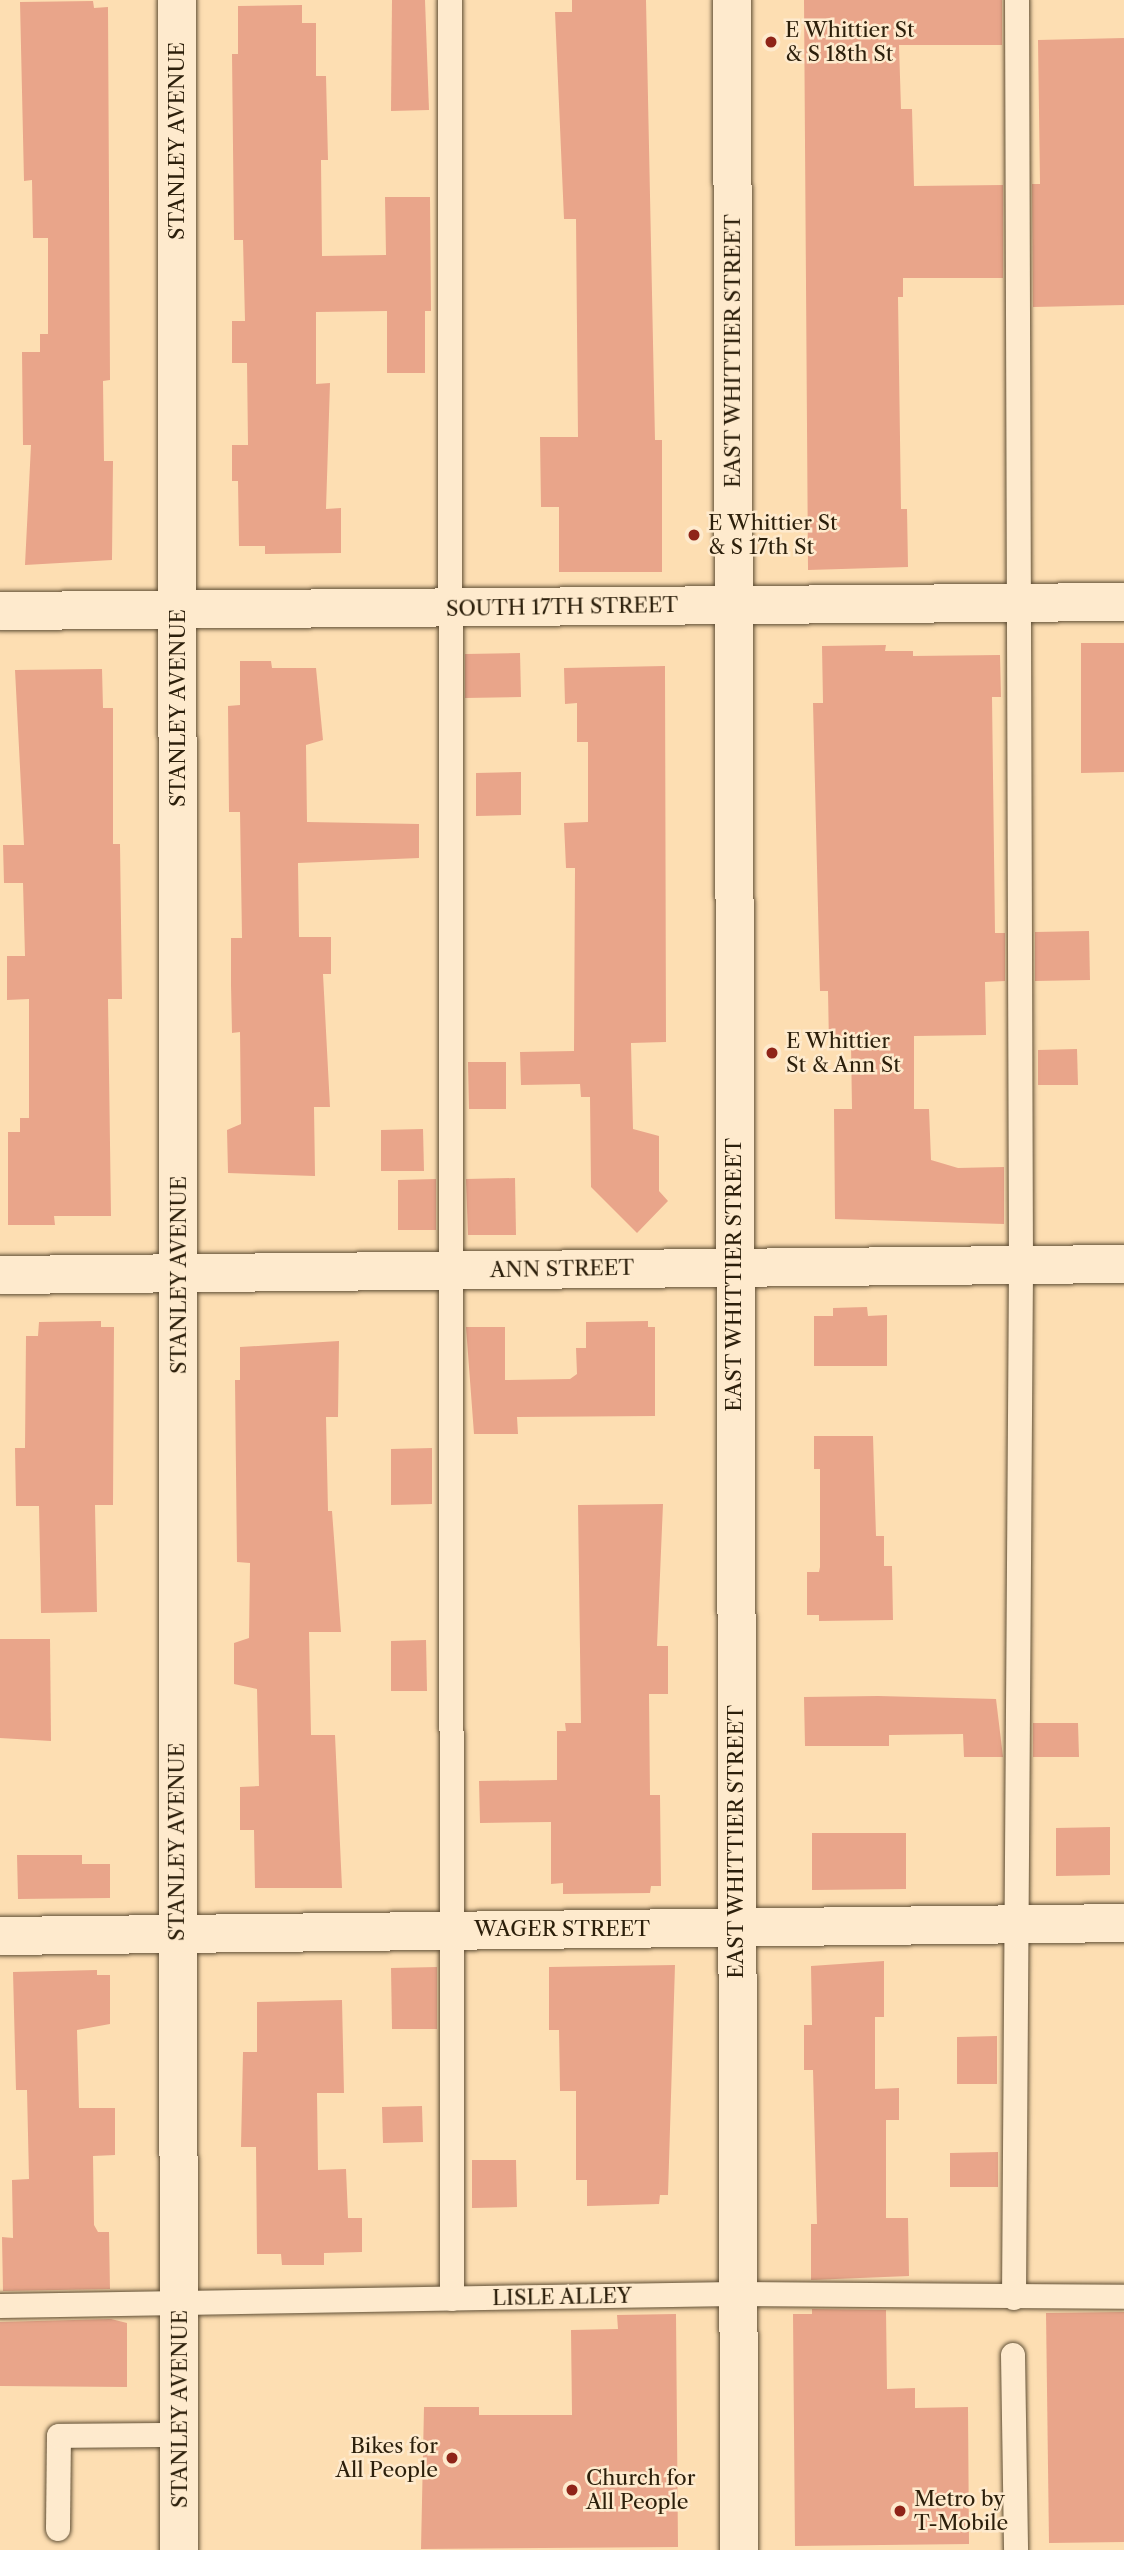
<!DOCTYPE html>
<html>
<head>
<meta charset="utf-8">
<style>
  body { margin:0 }
  #map { position:relative; width:1124px; height:2550px; overflow:hidden; background:#fddeb2; font-family:"Libre Caslon Text",serif }
  div>[style] { position:absolute }
  .building>* { inset:0; background:#e9a58a }
  .roads { filter:drop-shadow(0 0 2px #604f35) drop-shadow(0 0 2px #604f35) }
  .service>* { height:24px; margin:-12px; padding:0 12px; transform-origin:12px; border-radius:12px; background:#feeacd }
  .minor>* { height:38px; margin:-19px; padding:0 19px; transform-origin:19px; border-radius:19px; background:#feeacd }
  .tertiary>* { height:38px; margin:-19px; padding:0 19px; transform-origin:19px; border-radius:19px; background:#feeacd }
  .dots>* { width:19px; height:19px; translate:-50% -50%; box-sizing:border-box; border:4px solid #feeacd; border-radius:50% }
  span { translate:-50% -50%; white-space:nowrap; text-align:center; line-height:1.15; -webkit-text-stroke:5px #feeacd; paint-order:stroke }
  .poi-label { font-size:21px; color:#2c1f0b }
  .left { translate:0 -50%; text-align:left }
  .right { translate:-100% -50%; text-align:right }
  .street-label { font-size:21px; color:#2c1f0b }
</style>
</head>
<body>
<div id="map">
  <div class="building">
    <div style="clip-path:polygon(392px 0,425px 0,429px 110px,391px 111px)"></div>
    <div style="clip-path:polygon(572px 0,646px 0,655px 440px,662px 440px,662px 572px,559px 572px,559px 507px,541px 507px,540px 437px,578px 437px,576px 219px,564px 219px,555px 12px,572px 12px)"></div>
    <div style="clip-path:polygon(804px 0,1002px 0,1002px 45px,899px 45px,901px 109px,912px 109px,914px 186px,1003px 185px,1003px 278px,903px 278px,903px 297px,898px 297px,901px 509px,907px 509px,908px 567px,808px 570px)"></div>
    <div style="clip-path:polygon(93px 1px,94px 8px,108px 7px,110px 380px,103px 381px,104px 461px,113px 461px,112px 560px,25px 565px,31px 445px,23px 445px,22px 352px,40px 352px,40px 334px,48px 334px,48px 238px,33px 238px,32px 180px,24px 181px,20px 2px)"></div>
    <div style="clip-path:polygon(302px 5px,302px 23px,316px 23px,316px 76px,326px 76px,328px 160px,321px 160px,322px 256px,386px 255px,385px 197px,430px 197px,431px 311px,425px 311px,425px 373px,387px 373px,387px 311px,316px 312px,316px 384px,330px 383px,326px 509px,341px 508px,341px 553px,265px 554px,265px 546px,239px 546px,238px 481px,232px 481px,232px 445px,248px 445px,247px 363px,232px 363px,232px 321px,245px 321px,243px 240px,234px 240px,232px 54px,238px 54px,238px 6px)"></div>
    <div style="clip-path:polygon(1124px 38px,1124px 305px,1033px 307px,1032px 184px,1040px 184px,1038px 40px)"></div>
    <div style="clip-path:polygon(1081px 643px,1124px 643px,1124px 772px,1081px 773px)"></div>
    <div style="clip-path:polygon(886px 645px,885px 651px,913px 651px,913px 656px,1000px 655px,1001px 697px,992px 697px,995px 933px,1005px 933px,1005px 981px,985px 982px,986px 1035px,914px 1036px,914px 1109px,929px 1109px,931px 1160px,958px 1168px,1004px 1167px,1004px 1224px,835px 1219px,834px 1109px,852px 1109px,851px 1045px,829px 1045px,828px 991px,820px 991px,813px 703px,823px 703px,822px 646px)"></div>
    <div style="clip-path:polygon(520px 653px,521px 697px,465px 698px,465px 654px)"></div>
    <div style="clip-path:polygon(240px 661px,271px 661px,272px 668px,316px 668px,323px 740px,306px 745px,307px 822px,419px 824px,419px 858px,298px 863px,299px 937px,331px 937px,331px 974px,323px 974px,330px 1107px,314px 1107px,315px 1176px,228px 1173px,227px 1130px,241px 1124px,240px 1032px,232px 1033px,231px 985px,231px 938px,242px 938px,240px 812px,229px 812px,228px 706px,240px 705px)"></div>
    <div style="clip-path:polygon(665px 666px,666px 1042px,631px 1043px,633px 1129px,659px 1136px,659px 1191px,668px 1201px,637px 1233px,591px 1187px,590px 1097px,581px 1097px,580px 1084px,521px 1085px,520px 1052px,574px 1051px,575px 868px,566px 868px,564px 823px,588px 822px,588px 742px,577px 742px,577px 703px,565px 704px,564px 668px)"></div>
    <div style="clip-path:polygon(102px 669px,103px 708px,113px 708px,113px 844px,120px 844px,122px 999px,108px 999px,111px 1216px,54px 1216px,55px 1225px,8px 1225px,8px 1132px,20px 1132px,20px 1118px,29px 1118px,29px 999px,7px 1000px,7px 956px,25px 956px,23px 883px,4px 883px,3px 845px,24px 845px,15px 670px)"></div>
    <div style="clip-path:polygon(521px 772px,521px 815px,476px 816px,476px 773px)"></div>
    <div style="clip-path:polygon(1089px 931px,1090px 980px,1035px 981px,1035px 932px)"></div>
    <div style="clip-path:polygon(1077px 1049px,1078px 1085px,1038px 1085px,1038px 1050px)"></div>
    <div style="clip-path:polygon(468px 1062px,506px 1062px,506px 1109px,469px 1109px)"></div>
    <div style="clip-path:polygon(423px 1129px,424px 1171px,381px 1171px,381px 1130px)"></div>
    <div style="clip-path:polygon(515px 1178px,516px 1235px,468px 1235px,466px 1179px)"></div>
    <div style="clip-path:polygon(436px 1179px,436px 1230px,398px 1230px,398px 1180px)"></div>
    <div style="clip-path:polygon(867px 1307px,868px 1316px,887px 1315px,887px 1366px,814px 1366px,814px 1316px,833px 1316px,833px 1308px)"></div>
    <div style="clip-path:polygon(101px 1321px,101px 1327px,114px 1327px,113px 1505px,95px 1505px,97px 1612px,41px 1613px,39px 1506px,16px 1506px,15px 1448px,25px 1448px,26px 1336px,38px 1336px,39px 1322px)"></div>
    <div style="clip-path:polygon(648px 1321px,648px 1327px,655px 1327px,655px 1416px,517px 1417px,518px 1434px,474px 1434px,466px 1327px,505px 1327px,505px 1380px,570px 1379px,577px 1374px,576px 1348px,586px 1348px,586px 1322px)"></div>
    <div style="clip-path:polygon(339px 1341px,338px 1417px,326px 1417px,328px 1511px,332px 1511px,341px 1632px,309px 1632px,311px 1735px,335px 1735px,342px 1888px,255px 1888px,254px 1830px,240px 1830px,240px 1787px,259px 1786px,257px 1689px,234px 1684px,234px 1643px,249px 1638px,250px 1563px,237px 1562px,235px 1380px,240px 1380px,240px 1347px)"></div>
    <div style="clip-path:polygon(814px 1436px,873px 1436px,876px 1536px,884px 1536px,884px 1566px,892px 1566px,893px 1620px,819px 1621px,819px 1615px,807px 1615px,807px 1572px,819px 1572px,820px 1567px,820px 1469px,814px 1469px)"></div>
    <div style="clip-path:polygon(432px 1448px,432px 1504px,391px 1505px,391px 1449px)"></div>
    <div style="clip-path:polygon(663px 1504px,657px 1646px,668px 1646px,668px 1694px,649px 1694px,650px 1795px,660px 1795px,661px 1886px,651px 1886px,650px 1893px,563px 1894px,563px 1883px,551px 1884px,551px 1822px,480px 1823px,479px 1781px,557px 1780px,557px 1731px,566px 1731px,565px 1723px,581px 1723px,578px 1505px)"></div>
    <div style="clip-path:polygon(0 1639px,50px 1639px,51px 1741px,0 1738px)"></div>
    <div style="clip-path:polygon(426px 1640px,427px 1691px,391px 1691px,391px 1641px)"></div>
    <div style="clip-path:polygon(878px 1696px,996px 1699px,1003px 1757px,964px 1757px,963px 1734px,889px 1735px,889px 1746px,805px 1746px,804px 1697px)"></div>
    <div style="clip-path:polygon(1033px 1723px,1078px 1723px,1079px 1757px,1033px 1757px)"></div>
    <div style="clip-path:polygon(1110px 1827px,1110px 1875px,1056px 1876px,1056px 1828px)"></div>
    <div style="clip-path:polygon(812px 1833px,906px 1833px,906px 1889px,812px 1890px)"></div>
    <div style="clip-path:polygon(17px 1855px,82px 1855px,82px 1864px,110px 1864px,110px 1898px,18px 1899px)"></div>
    <div style="clip-path:polygon(884px 1961px,884px 2017px,875px 2017px,875px 2089px,899px 2088px,899px 2120px,886px 2120px,886px 2218px,908px 2218px,909px 2276px,811px 2280px,811px 2224px,817px 2224px,813px 2070px,804px 2070px,804px 2025px,812px 2025px,811px 1966px)"></div>
    <div style="clip-path:polygon(675px 1965px,668px 2195px,660px 2195px,659px 2204px,587px 2206px,587px 2180px,576px 2180px,576px 2091px,560px 2091px,559px 2030px,549px 2030px,549px 1967px)"></div>
    <div style="clip-path:polygon(437px 1967px,437px 2029px,392px 2029px,391px 1968px)"></div>
    <div style="clip-path:polygon(97px 1970px,97px 1975px,110px 1975px,110px 2024px,77px 2030px,79px 2108px,115px 2108px,115px 2155px,93px 2156px,94px 2225px,98px 2232px,109px 2232px,110px 2289px,3px 2291px,2px 2237px,13px 2238px,12px 2180px,29px 2179px,27px 2090px,16px 2090px,13px 1972px)"></div>
    <div style="clip-path:polygon(342px 2000px,344px 2093px,317px 2093px,318px 2170px,346px 2169px,348px 2218px,362px 2218px,362px 2252px,324px 2253px,324px 2265px,282px 2265px,281px 2254px,257px 2254px,256px 2147px,241px 2147px,243px 2052px,257px 2052px,257px 2002px)"></div>
    <div style="clip-path:polygon(997px 2036px,997px 2084px,957px 2084px,957px 2037px)"></div>
    <div style="clip-path:polygon(422px 2106px,423px 2142px,383px 2143px,382px 2107px)"></div>
    <div style="clip-path:polygon(998px 2152px,998px 2187px,950px 2187px,950px 2153px)"></div>
    <div style="clip-path:polygon(472px 2160px,516px 2160px,517px 2207px,472px 2208px)"></div>
    <div style="clip-path:polygon(812px 2309px,886px 2310px,887px 2389px,915px 2388px,915px 2408px,968px 2407px,969px 2544px,795px 2546px,793px 2314px,812px 2314px)"></div>
    <div style="clip-path:polygon(1124px 2312px,1124px 2542px,1049px 2543px,1046px 2313px)"></div>
    <div style="clip-path:polygon(676px 2314px,678px 2547px,421px 2549px,424px 2407px,479px 2407px,479px 2415px,572px 2415px,571px 2330px,618px 2329px,617px 2315px)"></div>
    <div style="clip-path:polygon(111px 2319px,127px 2323px,127px 2387px,0 2386px,0 2322px)"></div>
  </div>
  <div class="roads">
    <div class="service">
      <div style="left:450px;top:0;width:2299px;rotate:89.95deg"></div>
      <div style="left:1014px;top:2298px;width:1032px;rotate:-89.61deg"></div>
      <div style="left:1021px;top:1266px;width:1266px;rotate:-90.18deg"></div>
      <div style="left:0;top:2306px;width:735px;rotate:-0.94deg"></div>
      <div style="left:735px;top:2294px;width:389px;rotate:0.4deg"></div>
      <div style="left:1013px;top:2355px;width:195px;rotate:89.1deg"></div>
      <div style="left:58px;top:2529px;width:93px;rotate:-89.4deg"></div>
      <div style="left:59px;top:2436px;width:121px;rotate:-0.5deg"></div>
    </div>
    <div class="minor">
      <div style="left:177px;top:0;width:2550px;rotate:89.96deg"></div>
      <div style="left:0;top:611px;width:1124px;rotate:-0.46deg"></div>
      <div style="left:0;top:1275px;width:1124px;rotate:-0.56deg"></div>
      <div style="left:0;top:1936px;width:1124px;rotate:-0.66deg"></div>
    </div>
    <div class="tertiary">
      <div style="left:732px;top:0;width:2550px;rotate:89.84deg"></div>
    </div>
  </div>
  <div class="dots">
    <div style="left:771px;top:42px;background:#8f2418"></div>
    <div style="left:694px;top:535px;background:#8f2418"></div>
    <div style="left:772px;top:1053px;background:#8f2418"></div>
    <div style="left:452px;top:2458px;background:#8f2418"></div>
    <div style="left:572px;top:2490px;background:#8f2418"></div>
    <div style="left:900px;top:2511px;background:#8f2418"></div>
  </div>
  <div class="poi-label">
    <span class="left" style="left:785px;top:42px">E Whittier St<br>&amp; S 18th St</span>
    <span class="left" style="left:708px;top:535px">E Whittier St<br>&amp; S 17th St</span>
    <span class="left" style="left:786px;top:1053px">E Whittier<br>St &amp; Ann St</span>
    <span class="right" style="left:438px;top:2458px">Bikes for<br>All People</span>
    <span class="left" style="left:586px;top:2490px">Church for<br>All People</span>
    <span class="left" style="left:914px;top:2511px">Metro by<br>T-Mobile</span>
  </div>
  <div class="street-label">
    <span style="left:177px;top:141px;rotate:-90deg">STANLEY AVENUE</span>
    <span style="left:733px;top:351px;rotate:-90deg">EAST WHITTIER STREET</span>
    <span style="left:562px;top:607px;rotate:-1deg">SOUTH 17TH STREET</span>
    <span style="left:178px;top:708px;rotate:-90deg">STANLEY AVENUE</span>
    <span style="left:562px;top:1269px;rotate:-1deg">ANN STREET</span>
    <span style="left:179px;top:1275px;rotate:-90deg">STANLEY AVENUE</span>
    <span style="left:734px;top:1275px;rotate:-90deg">EAST WHITTIER STREET</span>
    <span style="left:177px;top:1842px;rotate:-90deg">STANLEY AVENUE</span>
    <span style="left:736px;top:1842px;rotate:-90deg">EAST WHITTIER STREET</span>
    <span style="left:562px;top:1929px">WAGER STREET</span>
    <span style="left:562px;top:2297px;rotate:-1deg">LISLE ALLEY</span>
    <span style="left:180px;top:2409px;rotate:-90deg">STANLEY AVENUE</span>
  </div>
</div>
</body>
</html>
